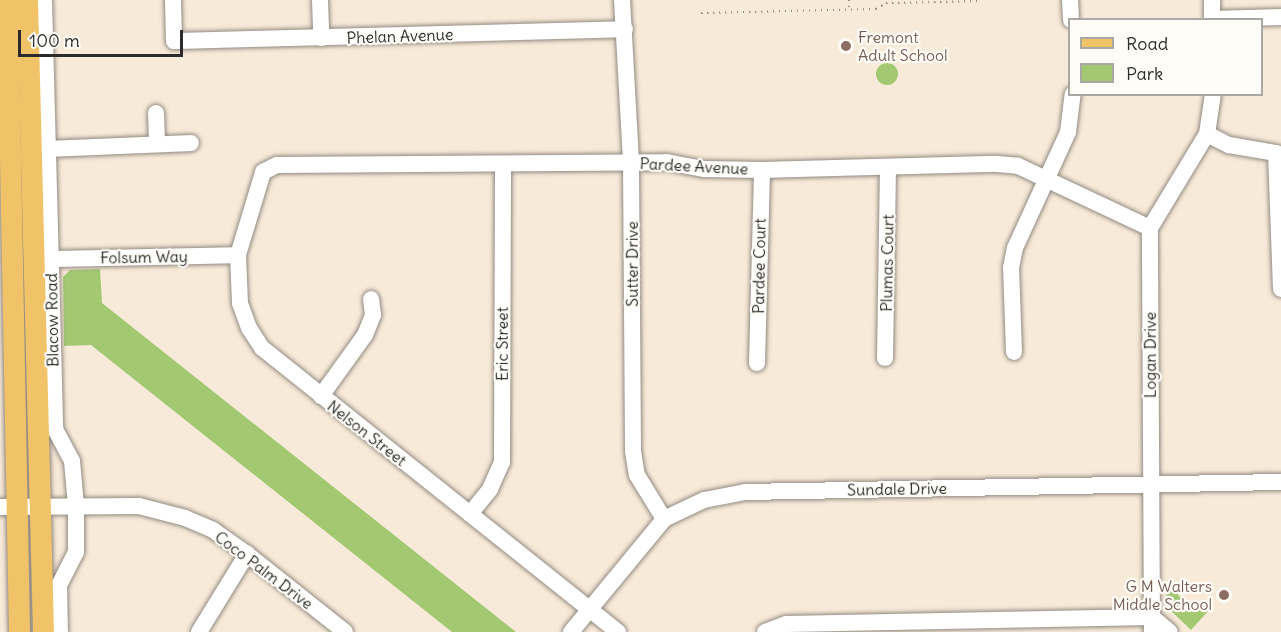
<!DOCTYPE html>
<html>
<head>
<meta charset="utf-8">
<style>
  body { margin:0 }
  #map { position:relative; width:1281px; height:632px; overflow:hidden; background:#f8ead8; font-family:Delius,sans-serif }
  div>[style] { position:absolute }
  .green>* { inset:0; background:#a2c872 }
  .round { border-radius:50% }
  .path>* { height:2px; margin-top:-1px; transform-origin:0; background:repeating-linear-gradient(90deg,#928a82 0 1.5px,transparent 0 6px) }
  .roads { filter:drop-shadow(0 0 2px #928a82) drop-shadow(0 0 2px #928a82) }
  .minor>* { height:16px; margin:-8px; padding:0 8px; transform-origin:8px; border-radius:8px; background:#fff }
  .major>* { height:21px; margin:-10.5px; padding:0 10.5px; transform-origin:10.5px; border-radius:10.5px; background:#f1c369 }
  .dots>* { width:16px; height:16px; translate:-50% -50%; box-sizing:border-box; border:3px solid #fdfcf7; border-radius:50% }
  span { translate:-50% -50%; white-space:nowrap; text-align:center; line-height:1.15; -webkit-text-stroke:4.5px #fdfcf7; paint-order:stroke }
  .street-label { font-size:16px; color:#2b2b2b }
  .education-label { font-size:16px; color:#785e54 }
  .left { translate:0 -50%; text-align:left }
  .right { translate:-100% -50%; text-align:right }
  .legend { position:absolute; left:1068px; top:18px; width:195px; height:78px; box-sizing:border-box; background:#fdfcf7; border:2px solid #a9a8a5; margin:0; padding:8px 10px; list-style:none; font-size:18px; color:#2b2b2b }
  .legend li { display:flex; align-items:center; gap:12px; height:30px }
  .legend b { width:30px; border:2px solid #a9a8a5 }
  .scale { position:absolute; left:18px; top:30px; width:165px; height:27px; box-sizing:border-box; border:3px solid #2b2b2b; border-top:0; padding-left:8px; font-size:18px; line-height:21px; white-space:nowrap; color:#2b2b2b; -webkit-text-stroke:4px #fdfcf7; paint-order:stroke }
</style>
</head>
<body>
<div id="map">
  <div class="green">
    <div class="round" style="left:876px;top:63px;width:22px;height:22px"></div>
    <div style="clip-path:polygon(100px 269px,102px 303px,516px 632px,452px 632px,91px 345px,64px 346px,63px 277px,70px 270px)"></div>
    <div style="clip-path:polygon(1174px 583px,1183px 588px,1178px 595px,1194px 610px,1201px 603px,1209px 610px,1191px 630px,1167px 607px,1166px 584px)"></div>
  </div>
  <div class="path">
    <div style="left:849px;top:0;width:9px;rotate:90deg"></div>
    <div style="left:701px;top:13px;width:175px;rotate:-1.3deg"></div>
    <div style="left:876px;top:9px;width:12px;rotate:-31deg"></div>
    <div style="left:886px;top:3px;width:93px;rotate:-1.2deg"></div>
  </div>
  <div class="roads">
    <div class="minor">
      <div style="left:44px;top:0;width:429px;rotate:88.5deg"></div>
      <div style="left:55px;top:429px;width:36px;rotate:62deg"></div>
      <div style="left:72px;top:461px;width:45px;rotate:84.9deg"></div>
      <div style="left:76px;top:506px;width:46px;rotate:90deg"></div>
      <div style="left:76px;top:552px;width:38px;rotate:117deg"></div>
      <div style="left:59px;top:586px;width:46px;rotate:88.8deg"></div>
      <div style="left:173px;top:0;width:41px;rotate:88.6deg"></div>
      <div style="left:174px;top:41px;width:451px;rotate:-1.5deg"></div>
      <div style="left:320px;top:0;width:38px;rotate:88deg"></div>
      <div style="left:622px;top:0;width:163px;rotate:86.8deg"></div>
      <div style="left:631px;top:163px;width:288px;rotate:89.6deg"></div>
      <div style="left:633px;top:451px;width:24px;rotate:81deg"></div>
      <div style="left:637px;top:475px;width:52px;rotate:58.5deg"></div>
      <div style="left:1070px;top:0;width:20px;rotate:87deg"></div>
      <div style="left:1212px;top:0;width:20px;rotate:90deg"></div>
      <div style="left:1212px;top:19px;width:69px;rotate:-1.7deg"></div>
      <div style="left:156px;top:113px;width:31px;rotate:88deg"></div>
      <div style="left:1207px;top:134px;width:25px;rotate:27deg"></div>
      <div style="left:1229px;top:145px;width:48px;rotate:9.7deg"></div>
      <div style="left:1276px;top:153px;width:136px;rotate:87.9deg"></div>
      <div style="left:48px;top:149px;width:143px;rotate:-2.4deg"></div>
      <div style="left:51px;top:259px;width:187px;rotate:-1.2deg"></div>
      <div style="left:1014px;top:352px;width:84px;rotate:-92deg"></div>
      <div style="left:1011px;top:268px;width:20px;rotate:-79deg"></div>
      <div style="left:1015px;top:248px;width:128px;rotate:-65.4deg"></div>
      <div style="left:1068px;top:132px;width:38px;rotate:-83deg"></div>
      <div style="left:885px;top:358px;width:191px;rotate:-89.1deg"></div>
      <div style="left:757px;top:363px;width:193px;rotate:-88.5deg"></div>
      <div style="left:321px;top:396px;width:75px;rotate:-54.2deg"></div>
      <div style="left:365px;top:335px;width:22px;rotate:-68deg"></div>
      <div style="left:373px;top:315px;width:16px;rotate:-97deg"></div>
      <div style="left:0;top:507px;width:139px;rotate:-0.4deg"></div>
      <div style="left:139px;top:506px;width:48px;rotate:14.6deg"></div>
      <div style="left:185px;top:518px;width:30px;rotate:23deg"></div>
      <div style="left:213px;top:530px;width:42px;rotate:35.2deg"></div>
      <div style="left:247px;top:554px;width:125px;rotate:38.5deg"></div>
      <div style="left:470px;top:514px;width:32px;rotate:-51deg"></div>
      <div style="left:490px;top:489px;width:30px;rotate:-66deg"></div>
      <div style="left:502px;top:462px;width:298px;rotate:-89.8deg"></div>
      <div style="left:1152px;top:617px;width:23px;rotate:40deg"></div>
      <div style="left:199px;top:632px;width:92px;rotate:-58.4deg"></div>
      <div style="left:571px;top:632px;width:146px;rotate:-50.5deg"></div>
      <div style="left:664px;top:519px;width:44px;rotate:-25.4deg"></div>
      <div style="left:704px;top:500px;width:42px;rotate:-11deg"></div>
      <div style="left:745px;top:492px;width:536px;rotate:-1.07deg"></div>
      <div style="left:618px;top:632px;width:455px;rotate:-141.4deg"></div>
      <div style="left:262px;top:348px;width:24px;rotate:-123deg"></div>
      <div style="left:249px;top:328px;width:27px;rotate:-110deg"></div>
      <div style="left:240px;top:303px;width:48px;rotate:-92.4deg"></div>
      <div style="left:238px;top:255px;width:87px;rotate:-73.2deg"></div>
      <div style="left:263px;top:172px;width:16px;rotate:-27deg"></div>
      <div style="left:277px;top:165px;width:390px;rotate:-0.4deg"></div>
      <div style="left:667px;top:162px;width:38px;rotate:11deg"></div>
      <div style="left:704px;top:169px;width:58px;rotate:1deg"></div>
      <div style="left:762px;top:170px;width:235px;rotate:-1.5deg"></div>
      <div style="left:997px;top:164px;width:21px;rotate:5deg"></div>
      <div style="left:1018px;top:166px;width:146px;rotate:25.2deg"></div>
      <div style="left:765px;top:632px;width:22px;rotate:-21deg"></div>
      <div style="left:786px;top:624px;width:366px;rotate:-1.1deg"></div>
      <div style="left:1152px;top:632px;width:404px;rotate:-90.3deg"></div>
      <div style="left:1150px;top:228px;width:110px;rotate:-58.8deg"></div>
      <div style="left:1207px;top:134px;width:40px;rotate:-81.5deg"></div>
    </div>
    <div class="major">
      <div style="left:7px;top:0;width:632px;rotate:88.91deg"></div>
      <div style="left:27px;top:0;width:632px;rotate:88.55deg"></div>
    </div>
  </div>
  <div class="dots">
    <div style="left:846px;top:46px;background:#8d6e63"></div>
    <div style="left:1224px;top:595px;background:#8d6e63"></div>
  </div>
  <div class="street-label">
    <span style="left:400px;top:36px;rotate:-2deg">Phelan Avenue</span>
    <span style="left:694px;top:166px;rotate:3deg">Pardee Avenue</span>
    <span style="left:144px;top:257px;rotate:-1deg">Folsum Way</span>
    <span style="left:887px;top:263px;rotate:-89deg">Plumas Court</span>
    <span style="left:632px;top:264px;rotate:-90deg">Sutter Drive</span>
    <span style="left:759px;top:266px;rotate:-89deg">Pardee Court</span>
    <span style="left:52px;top:320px;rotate:-91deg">Blacow Road</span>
    <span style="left:502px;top:344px;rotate:-90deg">Eric Street</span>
    <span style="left:1150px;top:355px;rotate:-90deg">Logan Drive</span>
    <span style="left:367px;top:433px;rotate:38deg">Nelson Street</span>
    <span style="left:897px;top:489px;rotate:-1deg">Sundale Drive</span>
    <span style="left:264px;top:570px;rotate:37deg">Coco Palm Drive</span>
  </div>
  <div class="education-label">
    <span class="left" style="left:858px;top:46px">Fremont<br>Adult School</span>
    <span class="right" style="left:1212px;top:595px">G M Walters<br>Middle School</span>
  </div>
  <ul class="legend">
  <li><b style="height:8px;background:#f1c369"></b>Road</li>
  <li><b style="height:16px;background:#a2c872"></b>Park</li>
  </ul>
  <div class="scale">100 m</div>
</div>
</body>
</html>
